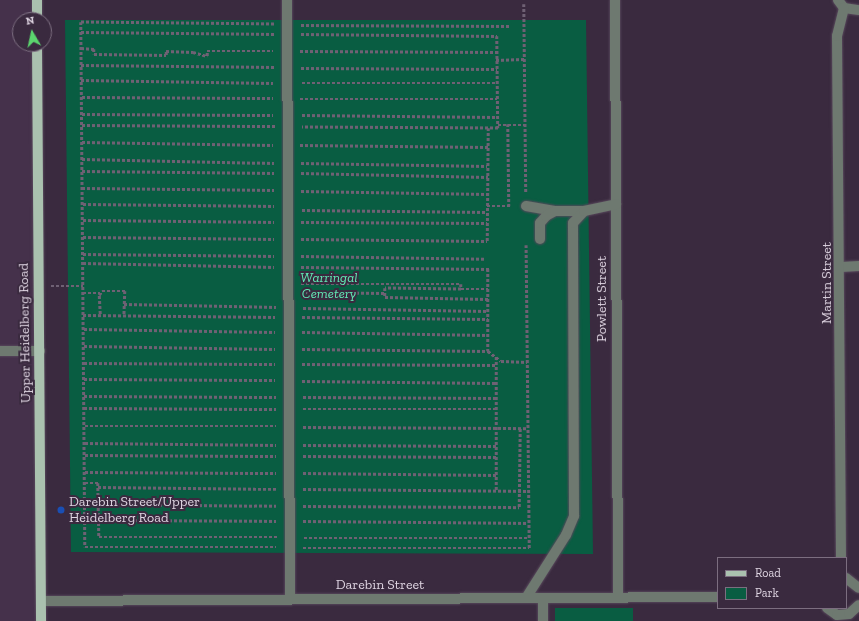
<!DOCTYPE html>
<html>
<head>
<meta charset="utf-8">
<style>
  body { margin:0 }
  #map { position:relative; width:859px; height:621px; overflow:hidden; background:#3a2a3f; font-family:"Zilla Slab",serif }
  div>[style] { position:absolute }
  .built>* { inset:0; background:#45314b }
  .green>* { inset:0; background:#095d42 }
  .path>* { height:2.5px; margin-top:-1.25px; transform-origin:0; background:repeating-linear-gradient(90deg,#6f6174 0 3px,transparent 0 5px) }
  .roads { filter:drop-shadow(0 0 1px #58495c) drop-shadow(0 0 1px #58495c) }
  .minor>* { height:10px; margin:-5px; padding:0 5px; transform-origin:5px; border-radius:5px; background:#6e7970 }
  .major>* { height:10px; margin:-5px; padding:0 5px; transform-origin:5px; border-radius:5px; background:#aac1af }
  .dots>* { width:11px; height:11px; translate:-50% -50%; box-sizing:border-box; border:2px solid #3a2a3f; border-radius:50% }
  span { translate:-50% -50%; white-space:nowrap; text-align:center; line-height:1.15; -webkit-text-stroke:4px #3a2a3f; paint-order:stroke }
  .park-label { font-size:14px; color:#61ecb6; font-style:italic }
  .street-label { font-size:14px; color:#dfd5e2 }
  .poi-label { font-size:14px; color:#dfd5e2 }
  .left { translate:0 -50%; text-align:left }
  .legend { position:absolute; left:717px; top:557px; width:130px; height:52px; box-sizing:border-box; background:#3a2a3f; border:1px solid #7c6e80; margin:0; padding:5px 7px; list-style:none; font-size:12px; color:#dfd5e2 }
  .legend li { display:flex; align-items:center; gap:8px; height:20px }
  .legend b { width:20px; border:1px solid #7c6e80 }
  .north { position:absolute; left:12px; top:12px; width:40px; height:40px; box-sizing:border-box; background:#3a2a3f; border:1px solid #7c6e80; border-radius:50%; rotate:351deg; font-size:11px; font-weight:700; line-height:16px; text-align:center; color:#dfd5e2 }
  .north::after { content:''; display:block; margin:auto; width:14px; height:18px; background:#5bd56e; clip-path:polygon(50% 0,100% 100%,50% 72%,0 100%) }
</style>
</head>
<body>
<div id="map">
  <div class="built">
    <div style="clip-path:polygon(0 0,37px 0,37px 20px,20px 20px,20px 44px,37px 44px,41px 621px,0 621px)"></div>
  </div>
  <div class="green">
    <div style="clip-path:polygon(65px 20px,586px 20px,593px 554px,71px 552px)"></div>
    <div style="clip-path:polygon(555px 608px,633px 608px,633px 621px,555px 621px)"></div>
  </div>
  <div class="path">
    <div style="left:524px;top:4px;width:188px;rotate:89.4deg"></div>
    <div style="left:274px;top:24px;width:193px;rotate:-179.4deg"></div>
    <div style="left:81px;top:22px;width:525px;rotate:89.56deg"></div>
    <div style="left:85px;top:547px;width:191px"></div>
    <div style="left:301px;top:25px;width:210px;rotate:0.3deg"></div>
    <div style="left:81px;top:32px;width:193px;rotate:0.6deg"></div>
    <div style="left:301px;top:34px;width:196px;rotate:0.6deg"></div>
    <div style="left:497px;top:36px;width:92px;rotate:89.4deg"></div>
    <div style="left:498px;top:128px;width:196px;rotate:-179.7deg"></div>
    <div style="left:81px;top:48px;width:13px;rotate:4deg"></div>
    <div style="left:94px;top:49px;width:5px;rotate:90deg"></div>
    <div style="left:94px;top:54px;width:72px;rotate:0.8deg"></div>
    <div style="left:166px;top:55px;width:4px;rotate:-90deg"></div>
    <div style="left:166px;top:51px;width:27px;rotate:2deg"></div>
    <div style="left:193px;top:52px;width:15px;rotate:16deg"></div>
    <div style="left:207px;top:56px;width:5px;rotate:-90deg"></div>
    <div style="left:207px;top:51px;width:66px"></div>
    <div style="left:300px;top:51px;width:197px;rotate:0.3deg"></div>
    <div style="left:496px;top:60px;width:29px;rotate:-2deg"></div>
    <div style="left:81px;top:65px;width:193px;rotate:0.6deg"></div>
    <div style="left:301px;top:68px;width:196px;rotate:0.3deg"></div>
    <div style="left:81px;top:80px;width:192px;rotate:0.9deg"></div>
    <div style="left:302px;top:83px;width:195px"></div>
    <div style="left:82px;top:97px;width:191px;rotate:0.3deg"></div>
    <div style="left:300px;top:99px;width:197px"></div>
    <div style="left:82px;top:114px;width:191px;rotate:0.3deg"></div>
    <div style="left:302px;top:115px;width:195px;rotate:0.6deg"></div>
    <div style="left:508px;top:124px;width:82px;rotate:89.3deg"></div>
    <div style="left:82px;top:125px;width:193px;rotate:0.3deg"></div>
    <div style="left:498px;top:125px;width:27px"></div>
    <div style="left:82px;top:142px;width:191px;rotate:0.9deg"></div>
    <div style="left:300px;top:145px;width:188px;rotate:0.6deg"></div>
    <div style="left:82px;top:159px;width:192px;rotate:1.2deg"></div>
    <div style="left:301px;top:163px;width:186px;rotate:0.9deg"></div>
    <div style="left:82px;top:171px;width:192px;rotate:0.6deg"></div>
    <div style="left:301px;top:173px;width:187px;rotate:1.2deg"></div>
    <div style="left:82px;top:188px;width:192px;rotate:0.6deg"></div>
    <div style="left:301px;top:191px;width:186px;rotate:0.9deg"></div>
    <div style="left:83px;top:204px;width:191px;rotate:0.6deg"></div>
    <div style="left:487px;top:206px;width:24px"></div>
    <div style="left:302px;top:210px;width:185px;rotate:0.6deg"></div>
    <div style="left:83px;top:220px;width:191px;rotate:0.6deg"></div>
    <div style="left:301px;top:222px;width:186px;rotate:0.3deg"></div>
    <div style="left:83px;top:237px;width:191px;rotate:0.6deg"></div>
    <div style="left:301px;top:239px;width:186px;rotate:0.6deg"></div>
    <div style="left:487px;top:241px;width:113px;rotate:-89.5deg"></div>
    <div style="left:83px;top:254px;width:191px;rotate:0.6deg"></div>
    <div style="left:301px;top:256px;width:183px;rotate:0.9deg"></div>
    <div style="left:83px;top:263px;width:191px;rotate:1.2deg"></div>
    <div style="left:301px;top:267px;width:189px;rotate:0.6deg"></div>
    <div style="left:488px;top:269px;width:82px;rotate:90deg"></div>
    <div style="left:301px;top:284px;width:160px"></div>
    <div style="left:461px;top:284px;width:5px;rotate:90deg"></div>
    <div style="left:461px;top:289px;width:27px"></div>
    <div style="left:51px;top:286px;width:32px"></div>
    <div style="left:461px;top:289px;width:76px;rotate:-179.2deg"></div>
    <div style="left:385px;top:288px;width:9px;rotate:90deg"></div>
    <div style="left:385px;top:297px;width:103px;rotate:1.1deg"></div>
    <div style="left:301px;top:292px;width:83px;rotate:0.7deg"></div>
    <div style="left:83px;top:293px;width:17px"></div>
    <div style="left:124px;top:304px;width:152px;rotate:1.1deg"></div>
    <div style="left:303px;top:308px;width:185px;rotate:0.9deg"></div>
    <div style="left:100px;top:314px;width:19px;rotate:-93deg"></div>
    <div style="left:99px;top:295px;width:5px;rotate:-53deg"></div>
    <div style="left:102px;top:291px;width:23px"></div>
    <div style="left:125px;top:291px;width:23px;rotate:92deg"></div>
    <div style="left:83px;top:315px;width:192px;rotate:0.6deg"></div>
    <div style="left:302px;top:317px;width:186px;rotate:0.6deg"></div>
    <div style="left:84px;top:329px;width:191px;rotate:0.9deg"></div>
    <div style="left:302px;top:332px;width:186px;rotate:0.9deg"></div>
    <div style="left:84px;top:346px;width:191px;rotate:0.9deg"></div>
    <div style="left:302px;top:349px;width:186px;rotate:0.6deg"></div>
    <div style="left:488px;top:351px;width:16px;rotate:38deg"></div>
    <div style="left:501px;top:361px;width:26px;rotate:2deg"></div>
    <div style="left:84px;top:363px;width:191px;rotate:0.3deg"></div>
    <div style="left:302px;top:364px;width:194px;rotate:0.3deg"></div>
    <div style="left:84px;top:379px;width:191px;rotate:0.3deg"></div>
    <div style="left:302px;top:381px;width:194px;rotate:0.6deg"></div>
    <div style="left:84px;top:396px;width:192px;rotate:0.3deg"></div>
    <div style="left:303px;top:397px;width:193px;rotate:0.3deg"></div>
    <div style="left:84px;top:408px;width:192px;rotate:0.3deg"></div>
    <div style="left:303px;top:409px;width:193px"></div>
    <div style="left:85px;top:426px;width:191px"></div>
    <div style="left:303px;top:427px;width:225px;rotate:0.3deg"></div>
    <div style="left:85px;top:443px;width:191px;rotate:0.6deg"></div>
    <div style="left:303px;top:445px;width:193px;rotate:0.3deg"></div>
    <div style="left:85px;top:455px;width:191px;rotate:0.3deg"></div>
    <div style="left:303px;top:456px;width:193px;rotate:0.3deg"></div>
    <div style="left:85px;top:472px;width:191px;rotate:0.3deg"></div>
    <div style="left:303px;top:473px;width:193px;rotate:0.6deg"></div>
    <div style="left:85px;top:483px;width:13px"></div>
    <div style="left:98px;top:483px;width:54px;rotate:88.9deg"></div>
    <div style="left:99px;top:537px;width:178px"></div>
    <div style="left:98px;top:487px;width:178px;rotate:0.6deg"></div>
    <div style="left:303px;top:489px;width:225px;rotate:0.5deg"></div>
    <div style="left:496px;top:490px;width:135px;rotate:-90deg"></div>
    <div style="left:99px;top:504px;width:177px;rotate:0.6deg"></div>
    <div style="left:303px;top:506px;width:216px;rotate:0.3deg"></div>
    <div style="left:519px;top:507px;width:79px;rotate:-89.3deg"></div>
    <div style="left:99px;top:520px;width:177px;rotate:0.3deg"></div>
    <div style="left:303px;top:521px;width:225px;rotate:0.5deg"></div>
    <div style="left:304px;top:538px;width:225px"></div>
    <div style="left:303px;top:548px;width:226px"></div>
    <div style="left:529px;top:548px;width:303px;rotate:-90.6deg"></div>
  </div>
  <div class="roads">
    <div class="minor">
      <div style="left:287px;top:0;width:599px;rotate:89.71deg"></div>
      <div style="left:615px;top:0;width:598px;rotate:89.71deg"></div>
      <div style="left:838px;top:0;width:10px;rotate:53deg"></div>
      <div style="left:844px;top:8px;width:15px;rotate:8deg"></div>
      <div style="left:526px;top:206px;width:29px;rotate:10deg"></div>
      <div style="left:540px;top:239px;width:16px;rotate:-90deg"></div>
      <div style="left:540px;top:223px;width:9px;rotate:-49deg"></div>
      <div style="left:546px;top:216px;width:10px;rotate:-29deg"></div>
      <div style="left:555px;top:211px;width:29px"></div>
      <div style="left:841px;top:267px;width:18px;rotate:-3deg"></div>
      <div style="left:0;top:351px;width:40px"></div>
      <div style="left:841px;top:558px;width:522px;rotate:-90.44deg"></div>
      <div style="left:837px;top:36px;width:29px;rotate:-76deg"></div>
      <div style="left:846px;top:578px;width:16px;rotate:38deg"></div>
      <div style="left:526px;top:598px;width:75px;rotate:-57.6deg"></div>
      <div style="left:566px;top:535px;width:21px;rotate:-67deg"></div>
      <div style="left:574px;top:516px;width:293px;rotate:-90.2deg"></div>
      <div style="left:573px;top:223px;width:16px;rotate:-47deg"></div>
      <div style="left:584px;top:211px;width:33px;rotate:-12deg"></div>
      <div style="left:543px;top:598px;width:23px;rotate:90deg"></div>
      <div style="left:41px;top:601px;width:677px;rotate:-0.34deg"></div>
      <div style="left:827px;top:608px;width:12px;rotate:35deg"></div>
      <div style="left:837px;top:615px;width:12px;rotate:-5deg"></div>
      <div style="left:849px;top:614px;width:13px;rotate:-42deg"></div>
    </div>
    <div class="major">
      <div style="left:37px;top:0;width:20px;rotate:90deg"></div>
      <div style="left:37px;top:44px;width:577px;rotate:89.6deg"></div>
    </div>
  </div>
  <div class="dots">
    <div style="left:61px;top:510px;background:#1a4fb4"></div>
  </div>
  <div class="park-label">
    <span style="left:329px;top:286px">Warringal<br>Cemetery</span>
  </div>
  <div class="street-label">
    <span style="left:827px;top:283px;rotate:-90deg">Martin Street</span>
    <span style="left:602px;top:299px;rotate:-90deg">Powlett Street</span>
    <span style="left:25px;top:333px;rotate:-91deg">Upper Heidelberg Road</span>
    <span style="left:380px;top:585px">Darebin Street</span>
  </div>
  <div class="poi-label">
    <span class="left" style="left:69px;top:510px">Darebin Street/Upper<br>Heidelberg Road</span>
  </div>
  <ul class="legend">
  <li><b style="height:5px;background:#aac1af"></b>Road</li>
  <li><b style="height:11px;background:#095d42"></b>Park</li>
  </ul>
  <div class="north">N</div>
</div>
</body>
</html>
